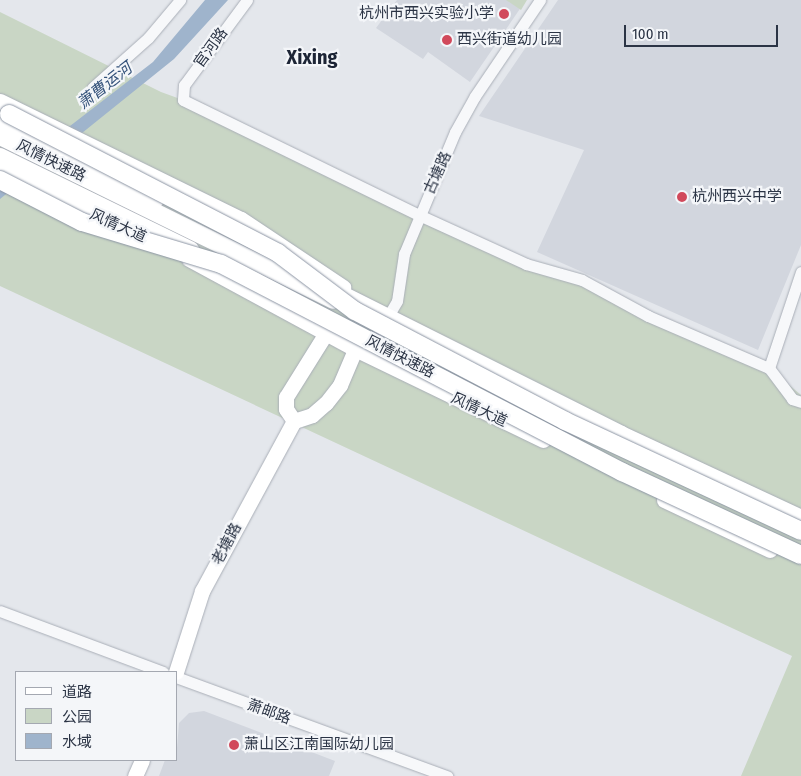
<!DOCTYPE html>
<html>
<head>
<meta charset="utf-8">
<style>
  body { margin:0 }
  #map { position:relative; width:801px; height:776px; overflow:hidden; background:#e4e7ec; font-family:"Fira Sans Condensed","Noto Sans SC",sans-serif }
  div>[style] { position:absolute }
  .built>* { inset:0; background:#d2d6de }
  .green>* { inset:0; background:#c9d6c5 }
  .water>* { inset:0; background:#9fb4cc }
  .roads { filter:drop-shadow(0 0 1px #a9aeb7) drop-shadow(0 0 1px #a9aeb7) }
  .minor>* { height:11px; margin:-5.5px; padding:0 5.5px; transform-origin:5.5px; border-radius:5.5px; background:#f7f8fa }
  .major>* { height:15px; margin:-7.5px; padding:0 7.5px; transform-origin:7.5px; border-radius:7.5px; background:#fff }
  .highway>* { height:18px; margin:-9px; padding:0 9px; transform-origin:9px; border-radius:9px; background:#fff }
  .bridges { filter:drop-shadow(0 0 1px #8b94a3) drop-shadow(0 0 1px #8b94a3) }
  .highway-bridge>* { height:18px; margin:-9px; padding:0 9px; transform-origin:9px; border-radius:9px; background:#fff }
  .dots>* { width:14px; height:14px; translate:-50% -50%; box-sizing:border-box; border:2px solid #f4f6f9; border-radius:50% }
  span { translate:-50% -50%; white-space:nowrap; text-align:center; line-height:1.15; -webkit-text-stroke:4.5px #f4f6f9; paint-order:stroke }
  .poi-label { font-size:15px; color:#2b3445 }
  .right { translate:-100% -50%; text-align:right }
  .left { translate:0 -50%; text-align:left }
  .street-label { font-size:15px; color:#2b3445 }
  .water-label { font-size:16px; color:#34527a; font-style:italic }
  .district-label { font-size:20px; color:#1d2536; font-weight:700 }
  .legend { position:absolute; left:15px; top:671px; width:162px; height:90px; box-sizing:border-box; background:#f4f6f9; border:1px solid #a4a8b1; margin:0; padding:6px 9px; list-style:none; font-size:15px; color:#2b3445 }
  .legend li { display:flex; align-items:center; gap:10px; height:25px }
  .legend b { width:25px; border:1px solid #a4a8b1 }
  .scale { position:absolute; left:624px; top:25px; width:154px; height:22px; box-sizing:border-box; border:2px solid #2b3445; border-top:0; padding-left:6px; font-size:15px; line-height:18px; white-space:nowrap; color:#2b3445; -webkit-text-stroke:4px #f4f6f9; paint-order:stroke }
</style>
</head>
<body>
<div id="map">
  <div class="built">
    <div style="clip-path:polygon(397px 0,526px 0,470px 82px,428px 52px,423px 59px,376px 28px)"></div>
    <div style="clip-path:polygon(558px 0,801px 0,801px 245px,758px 350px,537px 252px,584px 150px,479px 116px)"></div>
    <div style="clip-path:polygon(204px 711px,335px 761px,329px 776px,159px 776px,165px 760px,176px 760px,179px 723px,189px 713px)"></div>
  </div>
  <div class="green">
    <div style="clip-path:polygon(506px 0,527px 0,521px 10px)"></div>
    <div style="clip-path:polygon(0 12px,161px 92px,183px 100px,526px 264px,582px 280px,769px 368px,801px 395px,801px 776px,741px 776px,792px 656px,0 286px)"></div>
  </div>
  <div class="water">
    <div style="clip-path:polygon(205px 0,228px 0,174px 59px,0 199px,0 180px,153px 62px)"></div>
  </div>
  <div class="roads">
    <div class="minor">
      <div style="left:247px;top:0;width:106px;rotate:126.5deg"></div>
      <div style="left:184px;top:85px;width:15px;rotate:94deg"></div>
      <div style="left:183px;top:100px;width:263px;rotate:26deg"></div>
      <div style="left:419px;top:215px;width:118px;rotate:24.6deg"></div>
      <div style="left:526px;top:264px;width:58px;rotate:15.9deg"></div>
      <div style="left:582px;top:280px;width:75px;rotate:28.6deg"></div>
      <div style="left:648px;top:316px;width:132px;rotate:23.3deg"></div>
      <div style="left:92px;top:88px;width:75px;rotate:-41.8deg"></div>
      <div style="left:148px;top:38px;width:50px;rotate:-49.9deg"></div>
      <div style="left:801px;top:272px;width:101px;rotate:108.4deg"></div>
      <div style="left:769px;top:368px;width:39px;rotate:53deg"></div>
      <div style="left:792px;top:399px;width:9px;rotate:18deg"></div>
      <div style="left:366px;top:344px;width:9px;rotate:-27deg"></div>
      <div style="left:374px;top:340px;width:45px;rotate:-59.5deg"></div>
      <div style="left:397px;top:301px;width:48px;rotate:-81.5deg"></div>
      <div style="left:404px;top:254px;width:132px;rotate:-67.3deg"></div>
      <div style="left:455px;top:132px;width:41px;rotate:-60.9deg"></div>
      <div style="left:475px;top:96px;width:116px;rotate:-55.9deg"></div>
      <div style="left:0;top:611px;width:174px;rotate:20.5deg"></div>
      <div style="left:176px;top:677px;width:289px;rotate:20.1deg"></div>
    </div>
    <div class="major">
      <div style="left:0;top:101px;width:268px;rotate:26.1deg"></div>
      <div style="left:241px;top:219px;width:123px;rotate:33.7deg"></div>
      <div style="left:0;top:122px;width:174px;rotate:26.6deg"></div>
      <div style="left:0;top:167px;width:140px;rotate:26.2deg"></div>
      <div style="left:189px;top:259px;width:189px;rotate:28.5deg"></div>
      <div style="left:355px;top:349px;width:209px;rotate:25.8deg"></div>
      <div style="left:328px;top:286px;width:328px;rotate:26.6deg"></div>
      <div style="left:621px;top:433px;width:199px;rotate:25deg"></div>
      <div style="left:326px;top:333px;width:75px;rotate:122deg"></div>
      <div style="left:286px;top:397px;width:12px;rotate:90deg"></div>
      <div style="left:286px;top:409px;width:14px;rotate:56deg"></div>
      <div style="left:294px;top:421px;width:19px;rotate:-18deg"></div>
      <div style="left:312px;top:415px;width:18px;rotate:-41deg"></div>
      <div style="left:326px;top:403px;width:23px;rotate:-52deg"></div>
      <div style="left:340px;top:385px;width:39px;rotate:-67deg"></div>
      <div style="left:664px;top:500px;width:117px;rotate:25.3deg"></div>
      <div style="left:176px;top:672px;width:85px;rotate:-72.2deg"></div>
      <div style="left:202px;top:591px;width:193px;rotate:-61.6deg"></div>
      <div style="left:135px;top:776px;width:17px;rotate:-66deg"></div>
    </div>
    <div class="highway">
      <div style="left:0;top:136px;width:371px;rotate:26.2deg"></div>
      <div style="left:0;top:157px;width:212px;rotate:26.1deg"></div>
    </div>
  </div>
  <div class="bridges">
    <div class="highway-bridge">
      <div style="left:9px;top:114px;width:303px;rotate:27.3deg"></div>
      <div style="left:278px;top:253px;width:96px;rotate:37deg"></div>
      <div style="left:355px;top:311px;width:237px;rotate:27.6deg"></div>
      <div style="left:565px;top:421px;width:260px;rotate:25deg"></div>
      <div style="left:0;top:180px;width:92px;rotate:27.1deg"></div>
      <div style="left:82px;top:222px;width:145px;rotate:16.8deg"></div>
      <div style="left:221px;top:264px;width:452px;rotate:27.4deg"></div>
      <div style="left:622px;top:472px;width:197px;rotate:24.9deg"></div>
    </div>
  </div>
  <div class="dots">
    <div style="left:504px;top:14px;background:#d1495b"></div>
    <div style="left:447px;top:40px;background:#d1495b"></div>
    <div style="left:682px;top:197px;background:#d1495b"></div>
    <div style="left:234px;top:745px;background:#d1495b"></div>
  </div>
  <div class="poi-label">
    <span class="right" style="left:494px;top:14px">杭州市西兴实验小学</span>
    <span class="left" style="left:457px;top:40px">西兴街道幼儿园</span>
    <span class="left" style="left:692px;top:197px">杭州西兴中学</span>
    <span class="left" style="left:244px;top:745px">萧山区江南国际幼儿园</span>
  </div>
  <div class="street-label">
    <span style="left:211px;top:48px;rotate:-54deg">官河路</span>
    <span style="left:51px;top:161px;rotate:26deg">风情快速路</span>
    <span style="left:438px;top:173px;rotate:-66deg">古塘路</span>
    <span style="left:118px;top:226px;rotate:24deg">风情大道</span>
    <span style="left:400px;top:357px;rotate:27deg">风情快速路</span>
    <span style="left:479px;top:410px;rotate:25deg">风情大道</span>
    <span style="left:227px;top:544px;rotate:-62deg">老塘路</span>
    <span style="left:269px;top:712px;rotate:20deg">萧邮路</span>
  </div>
  <div class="water-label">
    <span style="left:105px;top:86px;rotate:-38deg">萧曹运河</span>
  </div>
  <div class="district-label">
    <span style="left:312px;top:57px">Xixing</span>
  </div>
  <ul class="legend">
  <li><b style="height:6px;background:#fff"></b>道路</li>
  <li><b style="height:14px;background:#c9d6c5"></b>公园</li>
  <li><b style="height:14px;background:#9fb4cc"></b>水域</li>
  </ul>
  <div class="scale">100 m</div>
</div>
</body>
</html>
